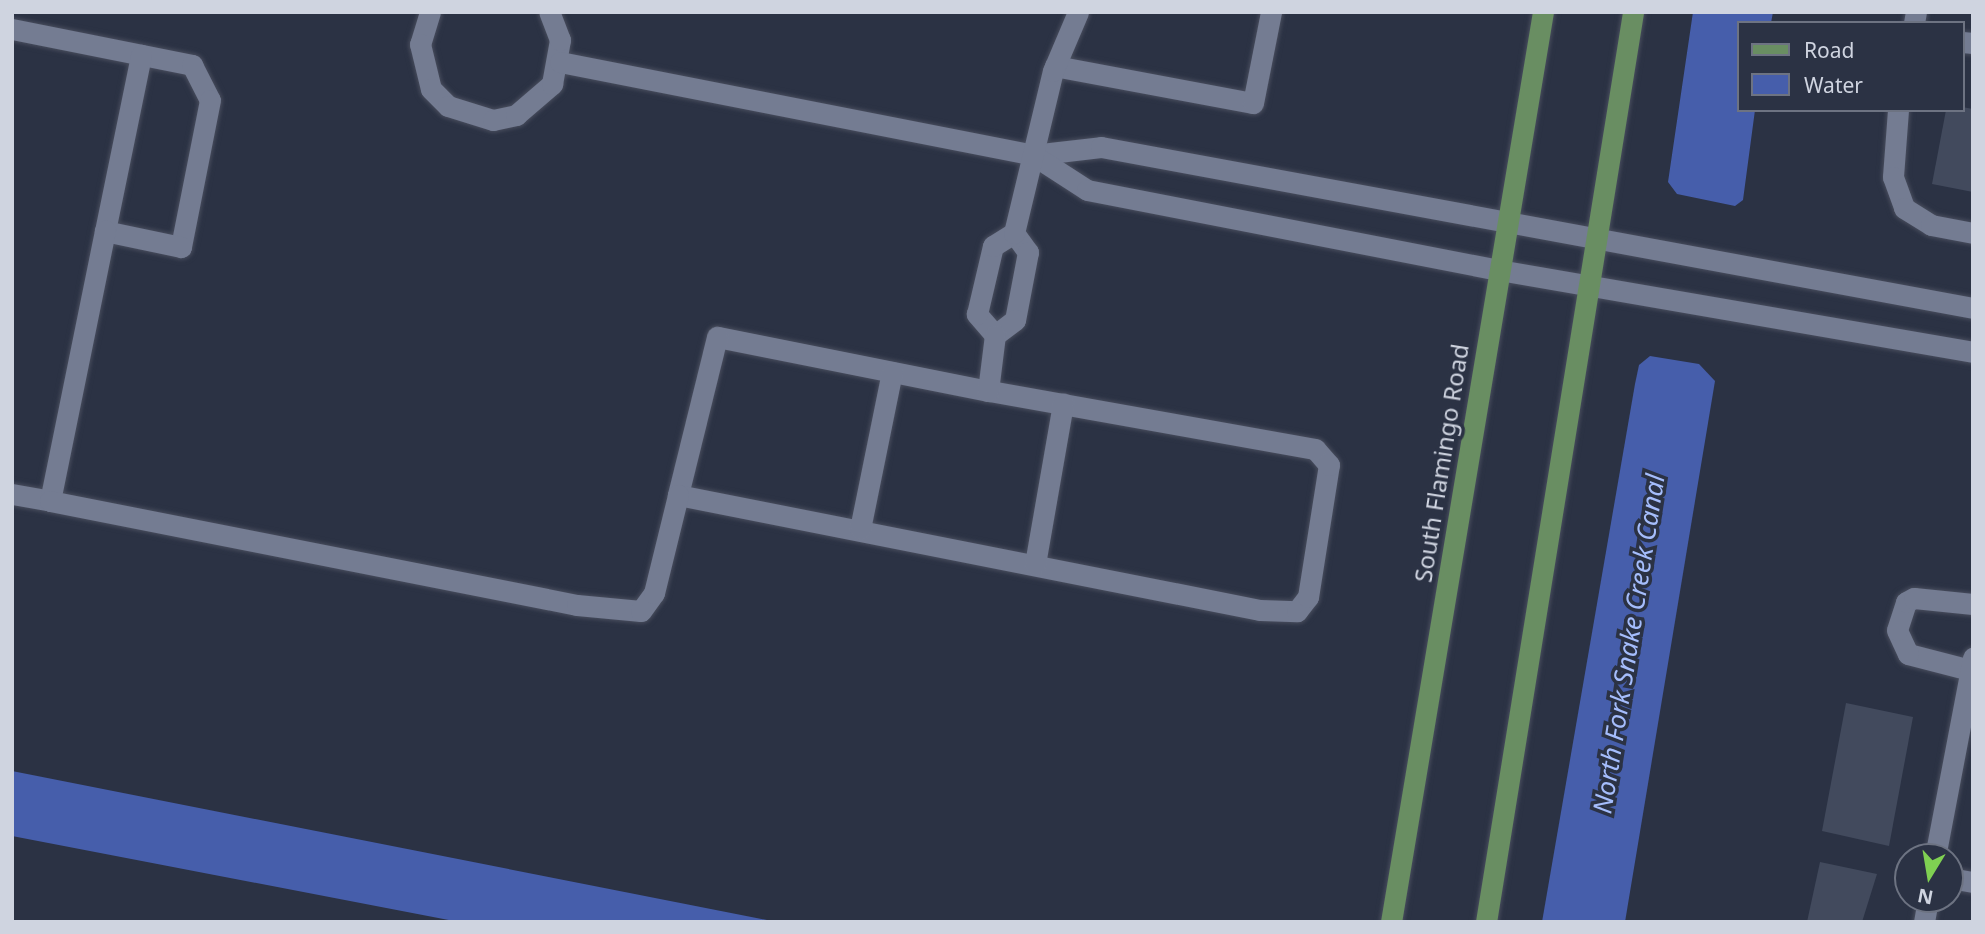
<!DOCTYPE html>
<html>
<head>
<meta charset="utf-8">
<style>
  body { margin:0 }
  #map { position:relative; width:1985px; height:934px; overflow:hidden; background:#2b3244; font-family:"Noto Sans",sans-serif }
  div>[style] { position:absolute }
  .water>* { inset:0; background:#465eab }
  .building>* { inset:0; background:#424a5d }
  .roads { filter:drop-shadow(0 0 2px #484d5d) drop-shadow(0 0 2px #484d5d) }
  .minor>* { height:21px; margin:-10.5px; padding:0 10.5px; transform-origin:10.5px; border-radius:10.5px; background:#747c92 }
  .major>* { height:21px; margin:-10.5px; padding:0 10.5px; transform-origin:10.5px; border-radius:10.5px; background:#698e62 }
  span { translate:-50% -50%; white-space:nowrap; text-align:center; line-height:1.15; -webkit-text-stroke:7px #2b3244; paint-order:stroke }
  .street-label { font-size:24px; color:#cfd4e0 }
  .water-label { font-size:26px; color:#a5bdfc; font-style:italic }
  .frame { position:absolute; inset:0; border:14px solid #cfd4e0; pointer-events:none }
  .legend { position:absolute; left:1737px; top:21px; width:228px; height:91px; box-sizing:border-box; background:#2b3244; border:2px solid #6d7382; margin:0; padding:9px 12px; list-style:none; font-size:21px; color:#cfd4e0 }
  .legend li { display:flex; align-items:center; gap:14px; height:35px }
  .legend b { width:35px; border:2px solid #6d7382 }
  .north { position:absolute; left:1894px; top:843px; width:70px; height:70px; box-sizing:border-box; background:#2b3244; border:2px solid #6d7382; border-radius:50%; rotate:191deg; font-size:19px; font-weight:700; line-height:28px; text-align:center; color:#cfd4e0 }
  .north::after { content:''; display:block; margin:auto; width:24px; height:32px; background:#7fd052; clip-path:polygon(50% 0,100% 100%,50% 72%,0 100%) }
</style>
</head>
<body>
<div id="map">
  <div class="water">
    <div style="clip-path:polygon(1693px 12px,1773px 12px,1771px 23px,1738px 23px,1738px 110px,1755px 110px,1743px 200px,1735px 206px,1677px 194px,1668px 182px)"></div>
    <div style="clip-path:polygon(1650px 356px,1699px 364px,1715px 381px,1625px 922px,1542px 922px,1635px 384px,1639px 365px)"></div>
    <div style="clip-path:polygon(12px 771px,777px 922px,459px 922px,12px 836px)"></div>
  </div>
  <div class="building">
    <div style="clip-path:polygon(1962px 107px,1973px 109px,1973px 192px,1932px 184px,1946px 110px)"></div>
    <div style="clip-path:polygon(1846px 703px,1913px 717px,1889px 846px,1822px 831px)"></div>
    <div style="clip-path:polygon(1820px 862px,1877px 874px,1862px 922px,1807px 922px)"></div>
  </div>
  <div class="roads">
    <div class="minor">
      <div style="left:430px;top:12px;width:34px;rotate:107deg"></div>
      <div style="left:420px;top:44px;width:46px;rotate:76.3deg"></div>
      <div style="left:431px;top:89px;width:24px;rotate:45deg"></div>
      <div style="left:448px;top:106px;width:47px;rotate:17.3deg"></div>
      <div style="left:493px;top:120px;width:24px;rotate:-12deg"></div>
      <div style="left:516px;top:115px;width:48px;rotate:-40.7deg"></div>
      <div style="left:552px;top:84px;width:45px;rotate:-79.7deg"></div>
      <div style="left:560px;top:40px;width:30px;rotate:-111deg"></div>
      <div style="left:1914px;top:23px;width:11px;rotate:-80deg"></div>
      <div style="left:12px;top:29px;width:184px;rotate:11.3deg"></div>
      <div style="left:192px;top:65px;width:39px;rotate:63deg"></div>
      <div style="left:210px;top:100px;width:150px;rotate:101.2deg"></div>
      <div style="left:181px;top:247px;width:78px;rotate:-168.1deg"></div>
      <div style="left:105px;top:231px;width:180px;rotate:-78.4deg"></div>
      <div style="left:1962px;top:42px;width:11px;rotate:5deg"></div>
      <div style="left:560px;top:62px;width:482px;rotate:11.1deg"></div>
      <div style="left:1033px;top:155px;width:68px;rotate:-6.7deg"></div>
      <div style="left:1101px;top:147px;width:887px;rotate:10.46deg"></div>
      <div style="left:1055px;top:66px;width:201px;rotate:10.6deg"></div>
      <div style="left:1253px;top:103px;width:93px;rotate:-78.8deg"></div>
      <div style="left:1898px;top:110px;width:67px;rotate:94.3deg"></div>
      <div style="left:1893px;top:177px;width:33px;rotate:70deg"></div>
      <div style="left:1904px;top:208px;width:32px;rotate:32deg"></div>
      <div style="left:1931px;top:225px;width:43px;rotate:10.8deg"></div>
      <div style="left:1033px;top:155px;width:64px;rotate:32.9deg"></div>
      <div style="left:1087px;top:190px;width:420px;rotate:11deg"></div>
      <div style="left:1499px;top:270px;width:481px;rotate:9.8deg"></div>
      <div style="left:1014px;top:233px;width:24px;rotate:54deg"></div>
      <div style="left:1028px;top:252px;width:69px;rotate:100.8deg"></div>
      <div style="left:1015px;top:320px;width:25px;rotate:143deg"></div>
      <div style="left:995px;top:335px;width:28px;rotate:-131deg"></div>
      <div style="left:977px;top:314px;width:70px;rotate:-76.8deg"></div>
      <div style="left:993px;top:246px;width:25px;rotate:-32deg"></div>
      <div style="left:1014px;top:233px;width:167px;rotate:-76.5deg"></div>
      <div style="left:1053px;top:71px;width:64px;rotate:-67deg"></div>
      <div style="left:988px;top:391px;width:276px;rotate:-168.7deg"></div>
      <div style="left:717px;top:337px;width:163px;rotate:103.9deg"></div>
      <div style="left:678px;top:495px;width:593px;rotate:11.18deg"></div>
      <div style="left:1260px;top:610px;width:37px;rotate:2deg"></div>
      <div style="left:1297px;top:611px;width:18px;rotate:-52deg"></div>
      <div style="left:1308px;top:597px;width:134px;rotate:-81deg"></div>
      <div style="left:1329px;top:465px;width:21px;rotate:-131deg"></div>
      <div style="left:1315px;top:449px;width:332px;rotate:-169.9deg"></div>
      <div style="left:988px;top:391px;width:56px;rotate:-82.9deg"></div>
      <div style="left:12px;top:494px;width:39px;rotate:10deg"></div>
      <div style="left:50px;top:501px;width:276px;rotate:-78.5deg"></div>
      <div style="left:50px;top:501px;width:537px;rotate:11.16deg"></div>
      <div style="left:577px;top:605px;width:64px;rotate:5.4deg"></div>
      <div style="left:641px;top:611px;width:22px;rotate:-54deg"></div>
      <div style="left:654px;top:593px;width:101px;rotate:-76.2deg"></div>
      <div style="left:860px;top:529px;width:160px;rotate:-78.5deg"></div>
      <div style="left:1035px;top:564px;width:163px;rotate:-80.1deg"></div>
      <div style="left:1970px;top:670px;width:64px;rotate:-165.5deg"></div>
      <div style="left:1908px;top:654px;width:26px;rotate:-115deg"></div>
      <div style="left:1897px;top:630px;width:29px;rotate:-72deg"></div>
      <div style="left:1906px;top:602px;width:9px;rotate:-27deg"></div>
      <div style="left:1914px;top:598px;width:59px;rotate:5.8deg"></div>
      <div style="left:1935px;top:857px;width:203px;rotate:-79.2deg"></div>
      <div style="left:1950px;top:878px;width:23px;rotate:10deg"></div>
      <div style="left:1924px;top:922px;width:23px;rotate:-80deg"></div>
    </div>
    <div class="major">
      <div style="left:1391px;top:922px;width:923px;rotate:-80.52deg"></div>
      <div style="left:1486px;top:922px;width:922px;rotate:-80.82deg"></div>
    </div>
  </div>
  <div class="street-label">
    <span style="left:1441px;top:463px;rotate:-81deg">South Flamingo Road</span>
  </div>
  <div class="water-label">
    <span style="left:1629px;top:644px;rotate:-81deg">North Fork Snake Creek Canal</span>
  </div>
  <div class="frame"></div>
  <ul class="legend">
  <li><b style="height:9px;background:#698e62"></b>Road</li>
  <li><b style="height:19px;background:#465eab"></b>Water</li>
  </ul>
  <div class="north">N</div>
</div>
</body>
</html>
